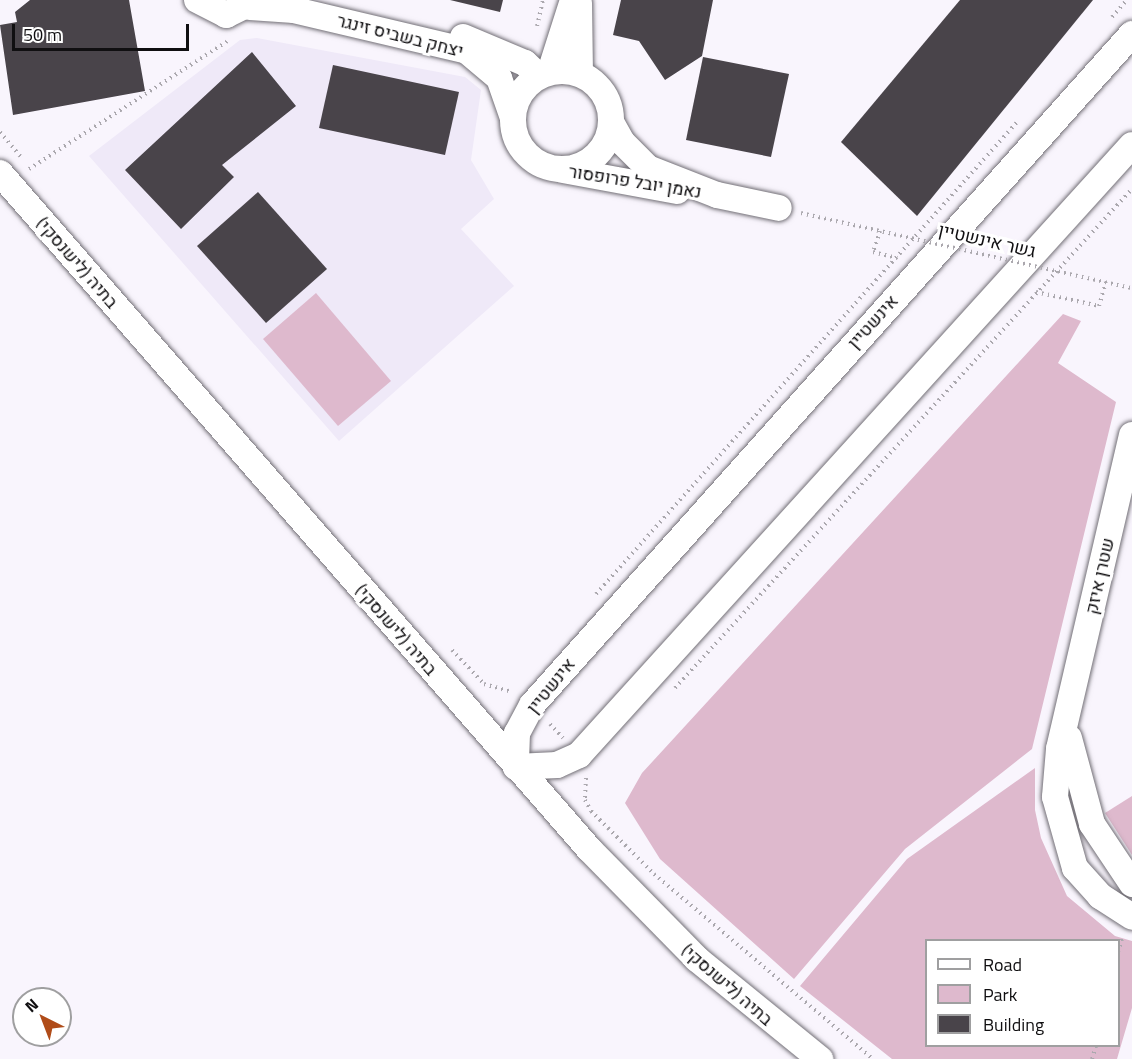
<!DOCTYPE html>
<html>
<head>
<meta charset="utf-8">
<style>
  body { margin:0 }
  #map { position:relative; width:1132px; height:1059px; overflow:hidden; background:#f9f5fd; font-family:"Titillium Web",Heebo,sans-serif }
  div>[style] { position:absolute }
  .built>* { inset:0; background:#efe9f8 }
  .green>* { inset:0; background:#deb9cd }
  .building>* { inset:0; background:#49444a }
  .path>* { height:4px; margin-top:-2px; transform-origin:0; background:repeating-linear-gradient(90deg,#aba8ae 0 1.5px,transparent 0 6px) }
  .roads { filter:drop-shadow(0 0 2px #726f76) drop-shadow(0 0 2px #726f76) }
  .street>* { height:26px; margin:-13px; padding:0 13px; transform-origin:13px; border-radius:13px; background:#fff }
  .street>.ring { margin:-13px; padding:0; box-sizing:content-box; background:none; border:26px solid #fff; border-radius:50% }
  .path-bridge>* { height:4px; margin-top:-2px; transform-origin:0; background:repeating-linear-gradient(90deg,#aba8ae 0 1.5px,transparent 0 6px) }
  span { translate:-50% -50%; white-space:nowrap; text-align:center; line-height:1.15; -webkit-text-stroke:6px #fff; paint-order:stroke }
  .street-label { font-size:18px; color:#100f11 }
  .legend { position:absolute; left:925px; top:939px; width:195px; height:108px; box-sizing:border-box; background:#fff; border:2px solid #9f9fa0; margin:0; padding:8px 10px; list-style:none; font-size:18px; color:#100f11 }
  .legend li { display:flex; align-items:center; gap:12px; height:30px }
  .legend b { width:30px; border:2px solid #9f9fa0 }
  .north { position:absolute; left:12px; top:987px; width:60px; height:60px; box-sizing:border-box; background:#fff; border:2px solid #9f9fa0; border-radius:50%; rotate:318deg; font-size:16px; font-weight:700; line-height:24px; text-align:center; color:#100f11 }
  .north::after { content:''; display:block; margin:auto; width:21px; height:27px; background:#b04c19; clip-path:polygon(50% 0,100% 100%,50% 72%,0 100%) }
  .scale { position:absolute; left:12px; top:24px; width:177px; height:27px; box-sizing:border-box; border:3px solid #100f11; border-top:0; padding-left:8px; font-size:18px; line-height:21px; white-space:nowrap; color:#100f11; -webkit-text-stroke:4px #fff; paint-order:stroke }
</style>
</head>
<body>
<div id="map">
  <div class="built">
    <div style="clip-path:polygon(257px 38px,465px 77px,481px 90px,471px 160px,494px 199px,461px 229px,514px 286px,339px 441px,89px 156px,240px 40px)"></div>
  </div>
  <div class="green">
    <div style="clip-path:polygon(316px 293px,391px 381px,338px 426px,263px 339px)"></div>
    <div style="clip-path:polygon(1063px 314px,1081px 321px,1058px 363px,1116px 402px,1032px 749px,905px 849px,794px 979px,660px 859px,625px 803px,642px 773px)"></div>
    <div style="clip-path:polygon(evenodd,1035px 768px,1035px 810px,1041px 838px,1067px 896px,1115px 936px,1132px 941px,1132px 1008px,1117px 1059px,892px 1059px,800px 986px,907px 859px,1035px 768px,926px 940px,1118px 940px,1118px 1046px,926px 1046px,926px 940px)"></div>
    <div style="clip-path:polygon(1132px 796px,1132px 855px,1105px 813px)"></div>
  </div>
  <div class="building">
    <div style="clip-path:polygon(30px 0,129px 0,145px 91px,13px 115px,0 25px,17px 22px,15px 12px)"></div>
    <div style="clip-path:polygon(450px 0,503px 0,500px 12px)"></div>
    <div style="clip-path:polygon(621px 0,713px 0,702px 56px,665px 80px,639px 41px,613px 35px)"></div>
    <div style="clip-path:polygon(960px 0,1093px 0,917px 216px,841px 142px)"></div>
    <div style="clip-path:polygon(252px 52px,296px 106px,222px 165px,234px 177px,181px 229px,125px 170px)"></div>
    <div style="clip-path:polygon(703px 57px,789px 74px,771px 157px,686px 140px)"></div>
    <div style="clip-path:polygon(333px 65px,459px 92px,445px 155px,319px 128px)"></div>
    <div style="clip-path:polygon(258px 192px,327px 269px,266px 323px,197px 246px)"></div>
  </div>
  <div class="path">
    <div style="left:1112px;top:17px;width:23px;rotate:-49deg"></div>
    <div style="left:537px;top:26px;width:27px;rotate:-77deg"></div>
    <div style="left:0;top:132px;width:35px;rotate:50deg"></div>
    <div style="left:29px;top:169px;width:238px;rotate:-32.8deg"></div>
    <div style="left:801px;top:213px;width:36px;rotate:13deg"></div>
    <div style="left:880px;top:231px;width:22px;rotate:108deg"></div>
    <div style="left:873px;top:252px;width:25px;rotate:14deg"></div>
    <div style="left:1036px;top:292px;width:65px;rotate:12.5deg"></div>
    <div style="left:1099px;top:306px;width:25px;rotate:-74deg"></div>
    <div style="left:596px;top:594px;width:634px;rotate:-48.26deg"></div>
    <div style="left:452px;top:650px;width:47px;rotate:46.7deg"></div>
    <div style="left:484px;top:684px;width:29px;rotate:16deg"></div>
    <div style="left:675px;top:688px;width:677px;rotate:-47.52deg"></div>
    <div style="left:550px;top:724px;width:19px;rotate:47deg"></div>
    <div style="left:586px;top:778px;width:22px;rotate:93deg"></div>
    <div style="left:585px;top:800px;width:13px;rotate:61deg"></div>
    <div style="left:591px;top:811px;width:89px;rotate:45deg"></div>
    <div style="left:654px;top:874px;width:287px;rotate:40.2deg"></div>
    <div style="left:1118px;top:952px;width:14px;rotate:-73deg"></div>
    <div style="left:1092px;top:1059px;width:14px;rotate:-73deg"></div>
  </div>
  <div class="roads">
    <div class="street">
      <div style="left:197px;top:0;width:33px;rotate:27deg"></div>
      <div style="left:226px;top:15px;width:34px;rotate:-26deg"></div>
      <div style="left:579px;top:3px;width:71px;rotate:89.2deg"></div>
      <div style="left:250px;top:7px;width:44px;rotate:3.9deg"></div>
      <div style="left:294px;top:10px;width:178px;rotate:13.3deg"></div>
      <div style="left:467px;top:51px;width:42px;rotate:40.2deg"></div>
      <div style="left:499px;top:78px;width:42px;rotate:70.7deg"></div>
      <div style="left:1132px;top:34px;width:900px;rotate:131.8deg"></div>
      <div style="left:532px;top:705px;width:32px;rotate:118deg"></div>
      <div style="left:517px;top:733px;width:34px;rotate:92deg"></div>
      <div style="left:516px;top:767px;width:41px;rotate:-2.8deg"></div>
      <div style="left:557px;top:765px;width:24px;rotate:-24deg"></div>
      <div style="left:579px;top:755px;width:823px;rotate:-47.81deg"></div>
      <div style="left:463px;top:37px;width:67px;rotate:22.8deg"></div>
      <div style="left:525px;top:63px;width:19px;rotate:43deg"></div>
      <div class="ring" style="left:513px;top:71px;width:72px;height:72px"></div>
      <div style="left:550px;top:72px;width:76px;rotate:-72.3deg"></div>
      <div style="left:611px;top:122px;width:23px;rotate:61deg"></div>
      <div style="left:622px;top:142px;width:37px;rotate:45deg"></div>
      <div style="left:648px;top:168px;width:74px;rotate:21.4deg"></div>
      <div style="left:717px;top:195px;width:63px;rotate:11.8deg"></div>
      <div style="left:563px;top:170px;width:116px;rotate:10.4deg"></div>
      <div style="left:0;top:173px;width:897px;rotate:48.93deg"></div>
      <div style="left:589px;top:849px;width:154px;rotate:45.5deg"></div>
      <div style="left:697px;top:959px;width:159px;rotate:39.1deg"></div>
      <div style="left:1132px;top:435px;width:322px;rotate:103.1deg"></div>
      <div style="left:1059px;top:749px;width:48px;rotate:94.8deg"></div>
      <div style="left:1055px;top:797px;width:74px;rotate:74.3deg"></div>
      <div style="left:1075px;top:868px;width:38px;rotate:48deg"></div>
      <div style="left:1100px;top:896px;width:38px;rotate:33deg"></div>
      <div style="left:1069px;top:738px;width:89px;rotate:75deg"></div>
      <div style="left:1092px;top:824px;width:72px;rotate:56.3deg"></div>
    </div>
  </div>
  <div class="path-bridge">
    <div style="left:836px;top:221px;width:303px;rotate:12.8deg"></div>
  </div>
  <div class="street-label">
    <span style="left:400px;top:36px;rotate:14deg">יצחק בשביס זינגר</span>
    <span style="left:635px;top:182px;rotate:9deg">נאמן יובל פרופסור</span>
    <span style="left:987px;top:241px;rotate:13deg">גשר אינשטיין</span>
    <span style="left:77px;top:263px;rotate:49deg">בתיה (לישנסקי)</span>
    <span style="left:873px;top:322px;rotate:-48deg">אינשטיין</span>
    <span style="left:1100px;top:576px;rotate:-77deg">שטרן איזק</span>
    <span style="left:396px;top:630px;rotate:49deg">בתיה (לישנסקי)</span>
    <span style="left:551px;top:686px;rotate:-51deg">אינשטיין</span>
    <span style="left:727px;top:985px;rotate:41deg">בתיה (לישנסקי)</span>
  </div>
  <ul class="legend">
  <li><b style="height:8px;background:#fff"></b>Road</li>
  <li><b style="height:16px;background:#deb9cd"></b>Park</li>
  <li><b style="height:16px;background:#49444a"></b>Building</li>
  </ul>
  <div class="north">N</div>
  <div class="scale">50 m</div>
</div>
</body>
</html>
